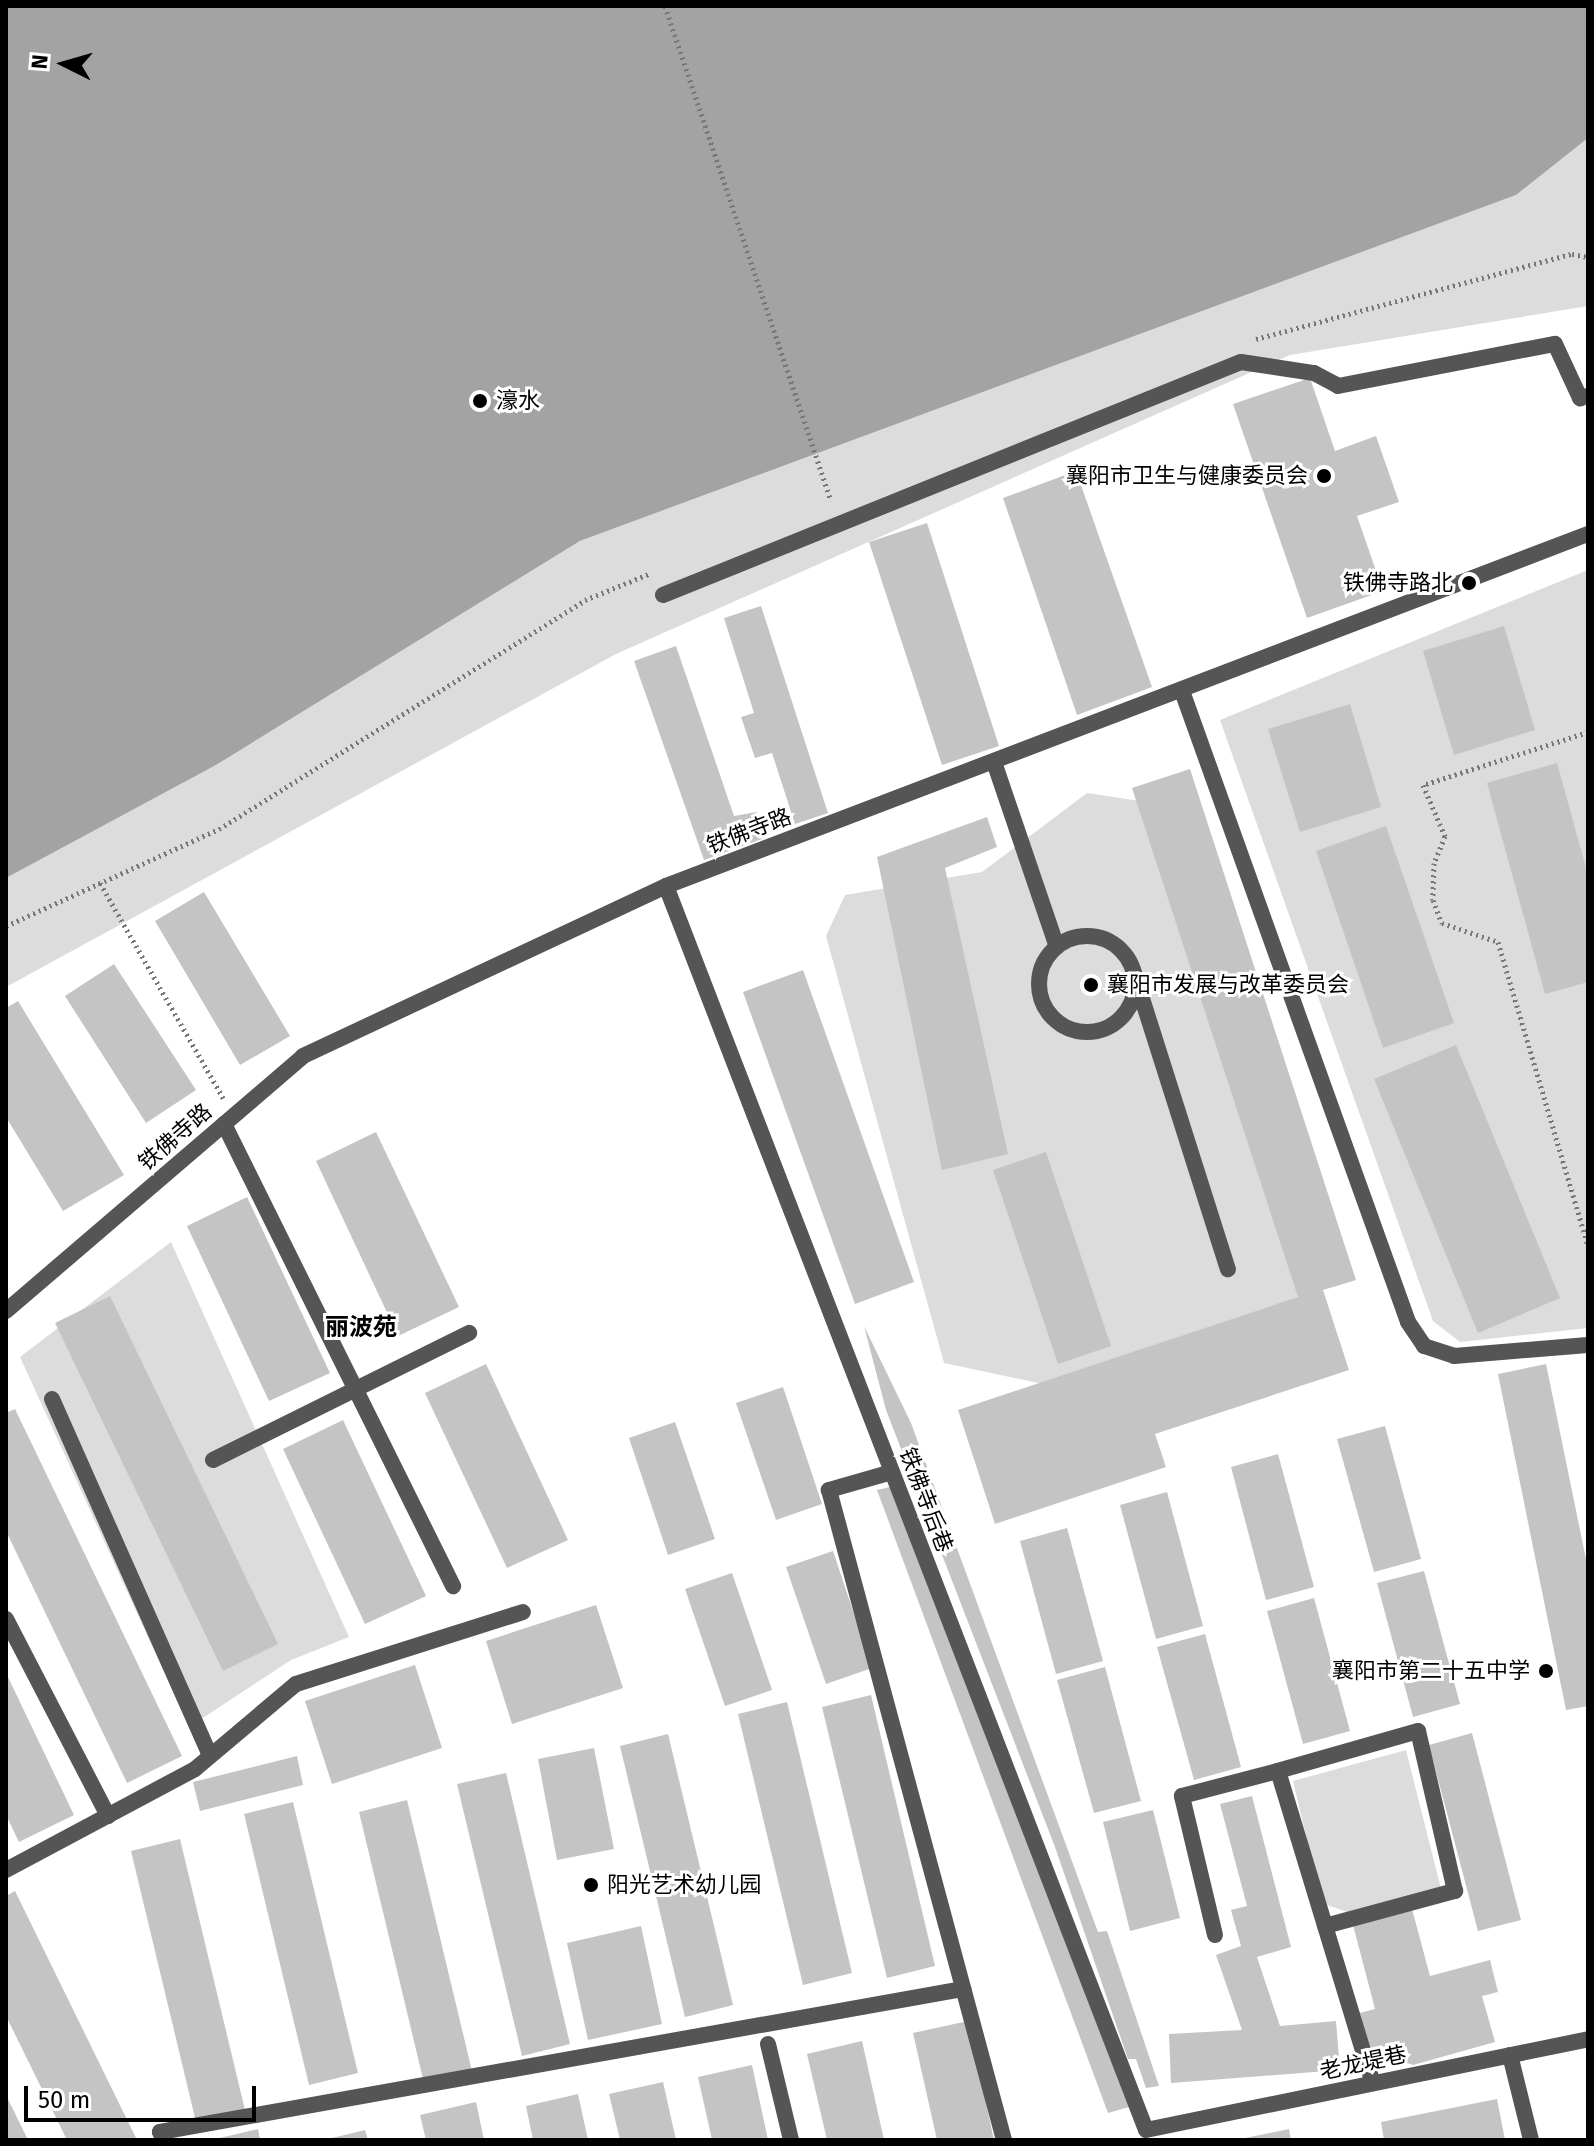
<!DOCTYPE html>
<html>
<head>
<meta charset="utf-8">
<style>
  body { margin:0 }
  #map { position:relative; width:1594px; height:2146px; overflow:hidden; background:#fff; font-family:"Fira Sans","Noto Sans SC",sans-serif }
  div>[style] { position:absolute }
  .green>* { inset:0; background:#dcdcdc }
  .water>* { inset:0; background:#a3a3a3 }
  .building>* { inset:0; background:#c4c4c4 }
  .path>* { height:5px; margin-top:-2.5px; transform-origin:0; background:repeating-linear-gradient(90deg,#777 0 2px,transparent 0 6px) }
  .service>* { height:16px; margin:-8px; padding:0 8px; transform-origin:8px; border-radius:8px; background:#555 }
  .service>.ring { margin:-8px; padding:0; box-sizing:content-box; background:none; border:16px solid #555; border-radius:50% }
  .minor>* { height:16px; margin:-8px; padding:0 8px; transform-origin:8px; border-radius:8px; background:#555 }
  .dots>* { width:22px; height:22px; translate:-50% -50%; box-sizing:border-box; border:4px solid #fff; border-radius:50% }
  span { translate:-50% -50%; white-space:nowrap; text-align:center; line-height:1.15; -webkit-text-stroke:6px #fff; paint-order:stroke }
  .poi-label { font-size:22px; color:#000 }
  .left { translate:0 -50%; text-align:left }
  .right { translate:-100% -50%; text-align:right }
  .street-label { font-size:22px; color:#000 }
  .neighbourhood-label { font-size:24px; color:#000; font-weight:700 }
  .frame { position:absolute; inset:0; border:8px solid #000; pointer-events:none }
  .north { position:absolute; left:24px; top:24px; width:80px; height:80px; -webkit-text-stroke:6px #fff; paint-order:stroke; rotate:275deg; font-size:22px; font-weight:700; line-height:32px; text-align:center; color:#000 }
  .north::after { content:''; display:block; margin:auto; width:28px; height:36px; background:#000; clip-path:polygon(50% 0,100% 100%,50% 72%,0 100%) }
  .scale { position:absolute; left:24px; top:2086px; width:232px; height:36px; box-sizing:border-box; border:4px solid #000; border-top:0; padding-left:10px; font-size:24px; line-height:28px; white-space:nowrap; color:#000; -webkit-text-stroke:6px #fff; paint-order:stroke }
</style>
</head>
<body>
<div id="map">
  <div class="green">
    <div style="clip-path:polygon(1588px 138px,1588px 306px,1290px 355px,616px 654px,6px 987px,6px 878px,216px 765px,580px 541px,1516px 195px)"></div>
    <div style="clip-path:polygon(1588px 570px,1588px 1328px,1460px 1342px,1433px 1321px,1220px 720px)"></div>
    <div style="clip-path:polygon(1087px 793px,1166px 805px,1307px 1243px,1292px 1327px,1086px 1393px,944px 1363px,826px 936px,845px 895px,982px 872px)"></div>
    <div style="clip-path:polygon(171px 1242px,349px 1637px,291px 1660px,189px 1727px,20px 1357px)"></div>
    <div style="clip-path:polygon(1406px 1750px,1442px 1893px,1355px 1915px,1322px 1903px,1293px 1781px)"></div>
  </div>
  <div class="water">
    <div style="clip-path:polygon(6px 6px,1588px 6px,1588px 138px,1516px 195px,580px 541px,216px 765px,6px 878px)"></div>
  </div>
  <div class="building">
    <div style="clip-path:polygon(1310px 378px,1335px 451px,1376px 436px,1399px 502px,1357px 516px,1383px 591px,1307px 618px,1233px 404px)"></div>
    <div style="clip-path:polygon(1076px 471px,1152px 687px,1077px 715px,1003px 498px)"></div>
    <div style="clip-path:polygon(927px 523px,999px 746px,942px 765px,869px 542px)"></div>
    <div style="clip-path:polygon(761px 606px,828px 813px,795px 824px,772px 753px,755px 758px,741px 717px,754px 713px,724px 618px)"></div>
    <div style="clip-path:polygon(1504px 626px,1535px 730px,1454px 755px,1423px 651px)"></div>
    <div style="clip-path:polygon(676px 646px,734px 816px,757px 812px,765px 838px,704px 860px,634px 661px)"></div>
    <div style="clip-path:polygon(1350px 704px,1381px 807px,1300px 832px,1268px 729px)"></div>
    <div style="clip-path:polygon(1557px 763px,1588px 875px,1588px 982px,1545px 994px,1487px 783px)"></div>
    <div style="clip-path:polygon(1190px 769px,1356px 1280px,1323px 1290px,1349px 1370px,1155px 1434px,1166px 1467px,995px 1524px,958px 1410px,1298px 1297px,1132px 788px)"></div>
    <div style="clip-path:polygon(987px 817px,997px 847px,945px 868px,1008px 1154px,942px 1170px,877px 857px)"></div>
    <div style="clip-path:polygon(1386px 826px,1454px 1023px,1383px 1048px,1316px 851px)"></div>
    <div style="clip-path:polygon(204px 892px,290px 1036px,240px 1065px,155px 921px)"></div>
    <div style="clip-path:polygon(114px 964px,196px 1090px,146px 1123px,65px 996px)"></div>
    <div style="clip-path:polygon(803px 970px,914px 1282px,855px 1304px,743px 992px)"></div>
    <div style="clip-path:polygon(18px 1001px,124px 1175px,63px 1211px,6px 1117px,6px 1008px)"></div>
    <div style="clip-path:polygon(1456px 1045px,1560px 1298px,1478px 1333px,1374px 1079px)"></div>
    <div style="clip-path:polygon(376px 1132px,459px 1307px,398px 1336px,316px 1161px)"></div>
    <div style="clip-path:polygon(1046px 1152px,1111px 1346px,1058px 1364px,993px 1170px)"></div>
    <div style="clip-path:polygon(247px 1197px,330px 1373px,269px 1401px,187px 1226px)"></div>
    <div style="clip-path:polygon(110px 1296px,278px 1644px,223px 1671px,55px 1323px)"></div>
    <div style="clip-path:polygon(864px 1326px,911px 1423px,1098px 1932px,1107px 1931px,1159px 2086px,1146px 2088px,1136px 2059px,1128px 2059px,1055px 1847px,886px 1410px)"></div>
    <div style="clip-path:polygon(486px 1364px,568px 1540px,507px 1568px,425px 1393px)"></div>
    <div style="clip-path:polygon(1546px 1364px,1588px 1569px,1588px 1706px,1566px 1710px,1498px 1374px)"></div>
    <div style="clip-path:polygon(783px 1387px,822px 1504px,776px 1520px,736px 1403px)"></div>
    <div style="clip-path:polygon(15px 1409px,182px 1756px,127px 1783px,6px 1531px,6px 1413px)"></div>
    <div style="clip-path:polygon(343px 1420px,426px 1596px,365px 1624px,283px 1449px)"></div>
    <div style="clip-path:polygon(675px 1422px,715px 1539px,668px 1555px,629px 1438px)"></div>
    <div style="clip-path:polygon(1385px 1426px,1421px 1559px,1374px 1572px,1337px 1439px)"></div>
    <div style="clip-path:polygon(1278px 1454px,1314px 1587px,1266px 1600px,1231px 1467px)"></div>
    <div style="clip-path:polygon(890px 1487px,1129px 2107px,1108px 2113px,877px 1490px)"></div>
    <div style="clip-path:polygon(1167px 1492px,1203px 1626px,1156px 1639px,1120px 1505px)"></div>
    <div style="clip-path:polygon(1067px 1528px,1103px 1661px,1056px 1674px,1020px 1541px)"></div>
    <div style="clip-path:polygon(833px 1551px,872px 1668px,826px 1684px,786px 1567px)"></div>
    <div style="clip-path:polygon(1424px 1571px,1460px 1704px,1413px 1717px,1377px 1583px)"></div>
    <div style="clip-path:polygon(732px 1573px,772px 1690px,725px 1706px,685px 1589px)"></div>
    <div style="clip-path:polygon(1314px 1598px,1350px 1731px,1303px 1744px,1267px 1611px)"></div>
    <div style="clip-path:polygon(596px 1605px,623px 1688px,512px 1724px,486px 1641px)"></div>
    <div style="clip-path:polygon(1205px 1634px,1241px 1767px,1194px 1780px,1157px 1647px)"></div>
    <div style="clip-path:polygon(415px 1665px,442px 1748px,332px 1784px,305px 1701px)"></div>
    <div style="clip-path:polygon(1105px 1667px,1141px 1801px,1094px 1813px,1057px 1680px)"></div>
    <div style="clip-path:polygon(6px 1673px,74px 1815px,19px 1842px,6px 1815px)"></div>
    <div style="clip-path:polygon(871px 1695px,935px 1966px,887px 1978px,822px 1707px)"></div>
    <div style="clip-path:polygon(787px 1702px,852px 1973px,803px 1985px,738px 1714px)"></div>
    <div style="clip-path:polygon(1472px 1733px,1521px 1920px,1478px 1931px,1429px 1745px)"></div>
    <div style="clip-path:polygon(668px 1734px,733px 2005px,685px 2017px,620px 1746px)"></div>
    <div style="clip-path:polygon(594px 1748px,614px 1849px,557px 1860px,538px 1759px)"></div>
    <div style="clip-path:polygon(297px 1756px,303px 1785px,200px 1811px,193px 1782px)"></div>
    <div style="clip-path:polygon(506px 1773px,570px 2044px,522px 2056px,457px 1784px)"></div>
    <div style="clip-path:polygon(1252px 1796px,1291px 1947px,1257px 1957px,1280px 2026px,1336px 2021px,1340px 2070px,1171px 2083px,1169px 2034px,1242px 2030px,1216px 1955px,1241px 1946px,1231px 1910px,1247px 1906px,1220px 1804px)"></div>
    <div style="clip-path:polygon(407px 1800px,472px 2071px,424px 2083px,359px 1812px)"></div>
    <div style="clip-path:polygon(293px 1802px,358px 2073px,309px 2085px,244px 1814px)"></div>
    <div style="clip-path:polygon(1153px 1810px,1180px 1918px,1130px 1931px,1103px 1822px)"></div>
    <div style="clip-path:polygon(180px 1839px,245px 2110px,196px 2122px,131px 1851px)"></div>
    <div style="clip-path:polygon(15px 1891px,137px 2140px,67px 2140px,6px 2016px,6px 1896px)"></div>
    <div style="clip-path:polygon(1412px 1909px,1430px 1976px,1490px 1960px,1498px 1992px,1482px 1996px,1495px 2042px,1413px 2065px,1369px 2050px,1360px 2013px,1375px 2009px,1353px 1925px)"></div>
    <div style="clip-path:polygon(641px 1926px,662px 2024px,588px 2040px,567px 1943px)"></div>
    <div style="clip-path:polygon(968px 2021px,994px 2140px,937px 2140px,913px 2033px)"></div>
    <div style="clip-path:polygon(862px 2041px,884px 2140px,827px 2140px,807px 2054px)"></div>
    <div style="clip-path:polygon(752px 2065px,768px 2140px,712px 2140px,698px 2077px)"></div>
    <div style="clip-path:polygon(663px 2082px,676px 2140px,620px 2140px,609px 2094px)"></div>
    <div style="clip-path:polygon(578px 2094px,588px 2140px,533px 2140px,526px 2106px)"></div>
    <div style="clip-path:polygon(6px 2095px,28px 2140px,6px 2140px)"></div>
    <div style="clip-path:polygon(1497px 2099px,1505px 2140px,1384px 2140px,1381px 2122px)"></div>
    <div style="clip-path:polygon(476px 2102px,484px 2140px,426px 2140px,420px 2115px)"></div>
    <div style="clip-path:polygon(258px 2129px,260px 2140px,215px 2140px,215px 2139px)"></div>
    <div style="clip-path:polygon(1289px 2129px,1291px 2140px,1240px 2140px,1240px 2139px)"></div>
    <div style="clip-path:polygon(365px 2130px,368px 2140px,328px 2140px,328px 2139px)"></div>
  </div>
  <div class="path">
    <div style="left:665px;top:6px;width:522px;rotate:71.46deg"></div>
    <div style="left:1256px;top:339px;width:327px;rotate:-15.1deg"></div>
    <div style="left:1572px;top:254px;width:16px;rotate:11deg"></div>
    <div style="left:1588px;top:732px;width:173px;rotate:162.2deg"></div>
    <div style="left:1423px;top:785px;width:56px;rotate:66.7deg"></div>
    <div style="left:1445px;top:836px;width:29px;rotate:112deg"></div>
    <div style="left:1434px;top:863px;width:37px;rotate:92deg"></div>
    <div style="left:1433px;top:900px;width:25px;rotate:69deg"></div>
    <div style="left:1442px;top:923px;width:59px;rotate:18.7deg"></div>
    <div style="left:1498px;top:942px;width:317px;rotate:73.5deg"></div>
    <div style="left:100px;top:883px;width:248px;rotate:60.2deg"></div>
    <div style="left:6px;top:926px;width:234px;rotate:-24.5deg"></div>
    <div style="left:219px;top:829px;width:432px;rotate:-32deg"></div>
    <div style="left:585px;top:600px;width:71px;rotate:-22.2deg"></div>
  </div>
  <div class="service">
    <div style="left:663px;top:595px;width:623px;rotate:-21.96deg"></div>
    <div style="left:1241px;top:362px;width:74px;rotate:8.6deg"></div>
    <div style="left:1314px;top:373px;width:27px;rotate:28deg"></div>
    <div style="left:1338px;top:386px;width:221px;rotate:-11deg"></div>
    <div style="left:1555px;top:344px;width:60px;rotate:65.2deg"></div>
    <div style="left:1580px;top:398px;width:8px;rotate:-14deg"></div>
    <div style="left:1182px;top:691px;width:670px;rotate:70.29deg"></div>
    <div style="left:1408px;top:1322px;width:29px;rotate:56deg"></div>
    <div style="left:1424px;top:1346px;width:32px;rotate:18deg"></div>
    <div style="left:1454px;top:1356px;width:134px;rotate:-4.7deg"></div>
    <div style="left:994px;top:762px;width:195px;rotate:71.2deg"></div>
    <div class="ring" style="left:1039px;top:936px;width:80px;height:80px"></div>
    <div style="left:1133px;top:970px;width:314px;rotate:72.4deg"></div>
    <div style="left:224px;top:1124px;width:516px;rotate:63.63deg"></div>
    <div style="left:52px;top:1399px;width:390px;rotate:66.1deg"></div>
    <div style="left:213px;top:1460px;width:286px;rotate:-26.4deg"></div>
    <div style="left:6px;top:1619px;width:222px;rotate:62.6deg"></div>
    <div style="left:6px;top:1870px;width:214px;rotate:-28.1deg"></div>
    <div style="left:195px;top:1769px;width:132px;rotate:-40.1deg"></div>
    <div style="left:296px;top:1684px;width:238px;rotate:-17.6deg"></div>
    <div style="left:1325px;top:1926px;width:135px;rotate:-15.1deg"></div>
    <div style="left:1455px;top:1891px;width:164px;rotate:-103deg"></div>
    <div style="left:1418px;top:1731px;width:146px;rotate:164.1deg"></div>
    <div style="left:1278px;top:1771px;width:326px;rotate:73.1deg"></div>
    <div style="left:1215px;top:1935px;width:143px;rotate:-103.4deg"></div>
    <div style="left:1182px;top:1796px;width:99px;rotate:-14.6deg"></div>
    <div style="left:768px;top:2044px;width:99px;rotate:76.5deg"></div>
  </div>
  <div class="minor">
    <div style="left:666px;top:886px;width:1333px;rotate:68.9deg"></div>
    <div style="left:1146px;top:2130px;width:451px;rotate:-11.6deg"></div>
    <div style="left:6px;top:1311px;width:391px;rotate:-40.6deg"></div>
    <div style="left:303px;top:1056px;width:401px;rotate:-25.1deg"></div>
    <div style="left:666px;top:886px;width:987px;rotate:-20.9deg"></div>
    <div style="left:892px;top:1472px;width:66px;rotate:164.1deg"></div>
    <div style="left:829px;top:1490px;width:673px;rotate:74.93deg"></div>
    <div style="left:1510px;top:2055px;width:88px;rotate:76.1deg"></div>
    <div style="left:164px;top:2140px;width:9px;rotate:-117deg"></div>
    <div style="left:160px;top:2132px;width:816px;rotate:-10.1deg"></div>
  </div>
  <div class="dots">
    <div style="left:480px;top:401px;background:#000"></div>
    <div style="left:1324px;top:476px;background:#000"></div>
    <div style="left:1469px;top:583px;background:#000"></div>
    <div style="left:1091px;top:985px;background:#000"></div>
    <div style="left:1546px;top:1671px;background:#000"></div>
    <div style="left:591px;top:1885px;background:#000"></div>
  </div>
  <div class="poi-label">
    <span class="left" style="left:496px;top:401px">濠水</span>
    <span class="right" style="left:1308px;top:476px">襄阳市卫生与健康委员会</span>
    <span class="right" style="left:1453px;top:583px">铁佛寺路北</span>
    <span class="left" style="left:1107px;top:985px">襄阳市发展与改革委员会</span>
    <span class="right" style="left:1530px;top:1671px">襄阳市第二十五中学</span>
    <span class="left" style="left:607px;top:1885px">阳光艺术幼儿园</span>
  </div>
  <div class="street-label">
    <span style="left:749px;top:831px;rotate:-21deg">铁佛寺路</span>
    <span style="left:175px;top:1137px;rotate:-41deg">铁佛寺路</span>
    <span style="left:926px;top:1500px;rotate:69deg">铁佛寺后巷</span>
    <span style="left:1363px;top:2063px;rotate:-12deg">老龙堤巷</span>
  </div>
  <div class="neighbourhood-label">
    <span style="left:361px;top:1328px">丽波苑</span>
  </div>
  <div class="frame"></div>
  <div class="north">N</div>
  <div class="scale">50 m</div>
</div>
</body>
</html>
